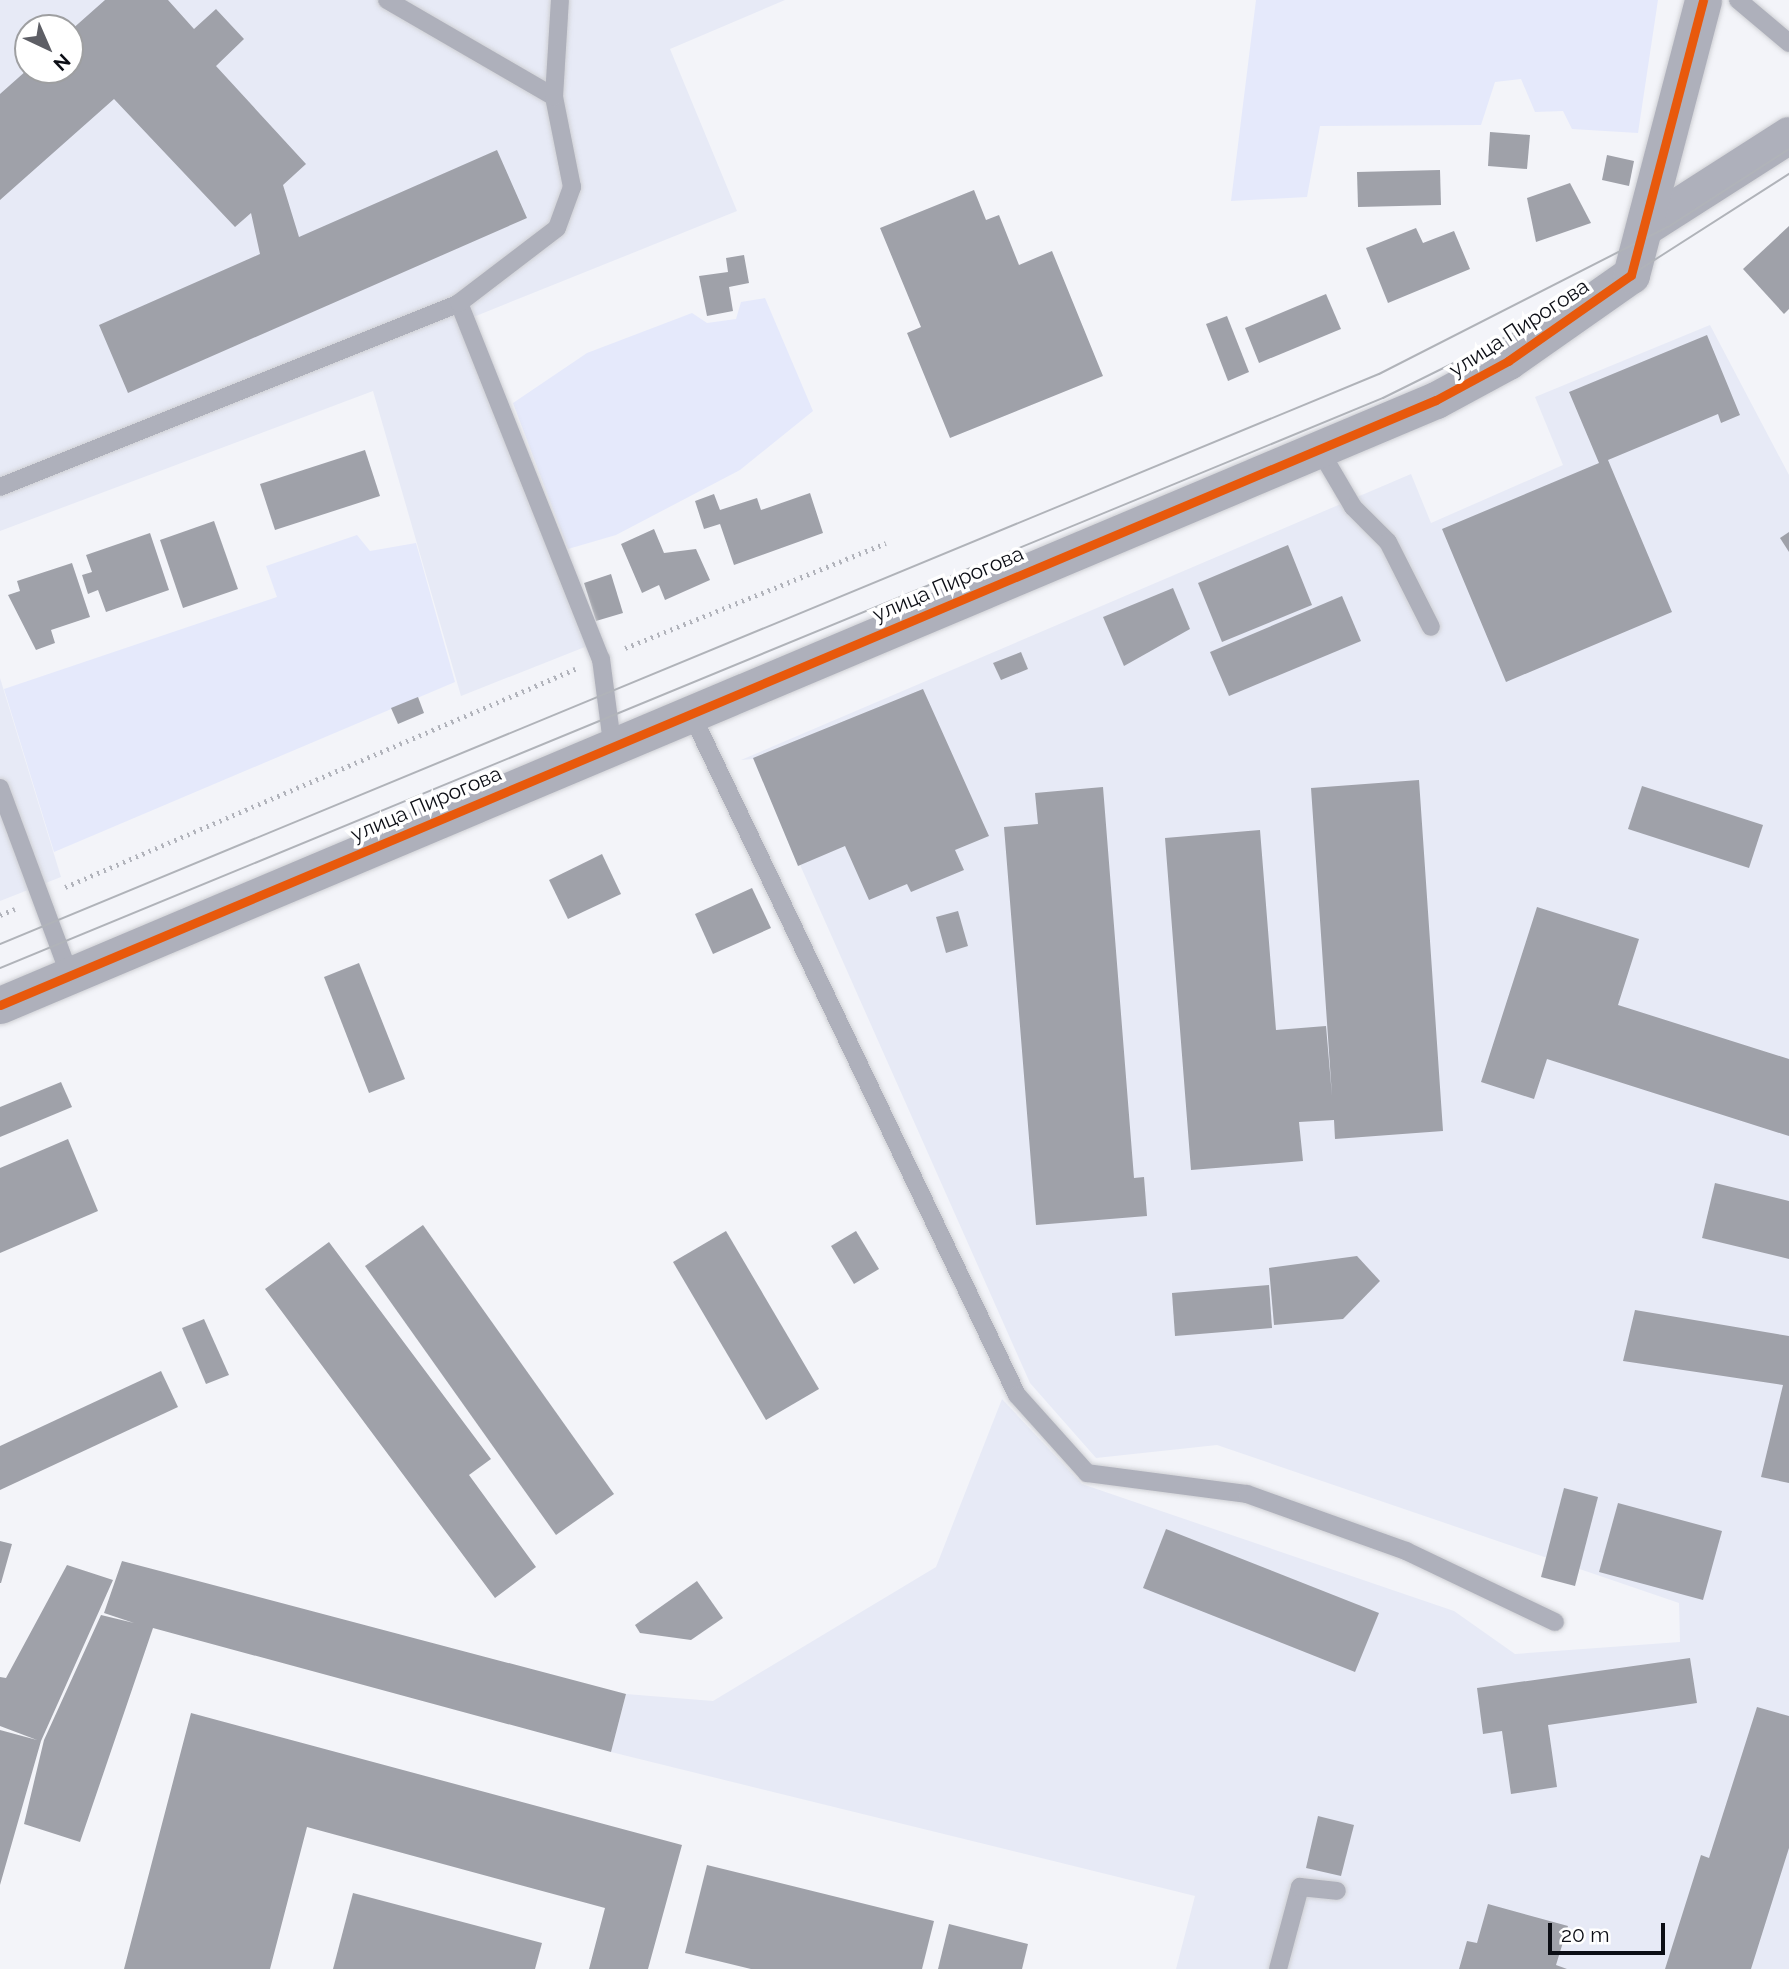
<!DOCTYPE html>
<html>
<head>
<meta charset="utf-8">
<style>
  body { margin:0 }
  #map { position:relative; width:1789px; height:1969px; overflow:hidden; background:#f3f4f9; font-family:Raleway,sans-serif }
  div>[style] { position:absolute }
  .built>* { inset:0; background:#e7eaf6 }
  .green>* { inset:0; background:#e5e9fb }
  .building>* { inset:0; background:#9fa1a9 }
  .path>* { height:4.5px; margin-top:-2.25px; transform-origin:0; background:repeating-linear-gradient(90deg,#b1b3bb 0 2px,transparent 0 7px) }
  .roads { filter:drop-shadow(0 0 2px #cfd0d4) drop-shadow(0 0 2px #cfd0d4) }
  .lane>* { height:18px; margin:-9px; padding:0 9px; transform-origin:9px; border-radius:9px; background:#aeb0bb }
  .street>* { height:37px; margin:-18.5px; padding:0 18.5px; transform-origin:18.5px; border-radius:18.5px; background:#aeb0bb }
  .tram>* { height:2px; margin:-1px; padding:0 1px; transform-origin:1px; border-radius:1px; background:#b0b3b9 }
  .cycleway>* { height:9px; margin:-4.5px; padding:0 4.5px; transform-origin:4.5px; border-radius:4.5px; background:#e8590c }
  span { translate:-50% -50%; white-space:nowrap; text-align:center; line-height:1.15; -webkit-text-stroke:7px #fff; paint-order:stroke }
  .street-label { font-size:21px; color:#0c0e15 }
  .north { position:absolute; left:14px; top:14px; width:70px; height:70px; box-sizing:border-box; background:#fff; border:2px solid #9e9fa1; border-radius:50%; rotate:136deg; font-size:19px; font-weight:700; line-height:28px; text-align:center; color:#0c0e15 }
  .north::after { content:''; display:block; margin:auto; width:24px; height:32px; background:#5d5e65; clip-path:polygon(50% 0,100% 100%,50% 72%,0 100%) }
  .scale { position:absolute; left:1548px; top:1923px; width:117px; height:32px; box-sizing:border-box; border:4px solid #0c0e15; border-top:0; padding-left:9px; font-size:21px; line-height:24px; white-space:nowrap; color:#0c0e15; -webkit-text-stroke:5px #fff; paint-order:stroke }
</style>
</head>
<body>
<div id="map">
  <div class="built">
    <div style="clip-path:polygon(evenodd,0 0,785px 0,670px 49px,737px 211px,471px 318px,600px 641px,461px 696px,373px 391px,0 531px,0 0,28px 28px,70px 28px,70px 70px,28px 70px,28px 28px)"></div>
    <div style="clip-path:polygon(1710px 325px,1789px 475px,1789px 1969px,1176px 1969px,1195px 1896px,611px 1752px,626px 1694px,713px 1701px,936px 1567px,1002px 1399px,1082px 1484px,1454px 1611px,1515px 1654px,1680px 1642px,1679px 1603px,1217px 1445px,1096px 1458px,1030px 1383px,753px 759px,741px 760px,1411px 474px,1431px 523px,1563px 465px,1535px 397px)"></div>
    <div style="clip-path:polygon(0 678px,61px 877px,0 901px)"></div>
  </div>
  <div class="green">
    <div style="clip-path:polygon(1256px 0,1658px 0,1638px 133px,1572px 129px,1563px 111px,1535px 112px,1521px 79px,1495px 82px,1481px 125px,1320px 126px,1307px 197px,1231px 201px)"></div>
    <div style="clip-path:polygon(765px 298px,813px 411px,740px 470px,616px 535px,568px 549px,513px 403px,587px 353px,692px 313px,707px 323px,736px 319px,741px 302px)"></div>
    <div style="clip-path:polygon(357px 535px,370px 551px,416px 543px,455px 682px,54px 852px,4px 689px,277px 597px,266px 566px)"></div>
  </div>
  <div class="building">
    <div style="clip-path:polygon(105px 0,168px 0,194px 29px,216px 9px,244px 39px,216px 66px,306px 164px,283px 185px,299px 237px,497px 150px,527px 218px,128px 393px,99px 325px,260px 254px,251px 213px,235px 227px,114px 99px,0 200px,0 94px,27px 70px,70px 70px,70px 31px)"></div>
    <div style="clip-path:polygon(1490px 132px,1530px 135px,1527px 169px,1488px 166px)"></div>
    <div style="clip-path:polygon(1607px 155px,1634px 161px,1629px 186px,1602px 180px)"></div>
    <div style="clip-path:polygon(1440px 170px,1441px 205px,1358px 207px,1357px 172px)"></div>
    <div style="clip-path:polygon(1570px 183px,1591px 223px,1536px 242px,1527px 198px)"></div>
    <div style="clip-path:polygon(974px 190px,986px 220px,999px 215px,1019px 265px,1052px 251px,1103px 376px,950px 438px,907px 333px,921px 327px,880px 228px)"></div>
    <div style="clip-path:polygon(1789px 226px,1789px 309px,1784px 314px,1743px 269px)"></div>
    <div style="clip-path:polygon(1416px 228px,1423px 243px,1454px 231px,1470px 269px,1388px 303px,1366px 248px)"></div>
    <div style="clip-path:polygon(744px 255px,749px 283px,729px 287px,733px 311px,707px 316px,699px 276px,728px 272px,726px 258px)"></div>
    <div style="clip-path:polygon(1326px 294px,1341px 329px,1259px 363px,1245px 328px)"></div>
    <div style="clip-path:polygon(1227px 316px,1249px 372px,1228px 381px,1206px 324px)"></div>
    <div style="clip-path:polygon(1707px 335px,1740px 415px,1721px 423px,1718px 414px,1608px 460px,1672px 612px,1506px 682px,1442px 529px,1599px 463px,1569px 392px)"></div>
    <div style="clip-path:polygon(365px 450px,380px 496px,275px 530px,260px 484px)"></div>
    <div style="clip-path:polygon(810px 493px,823px 533px,734px 565px,720px 524px,704px 529px,695px 501px,714px 494px,720px 510px,757px 498px,761px 510px)"></div>
    <div style="clip-path:polygon(214px 521px,238px 589px,183px 608px,160px 540px)"></div>
    <div style="clip-path:polygon(654px 529px,664px 553px,696px 549px,710px 580px,665px 600px,659px 585px,642px 593px,621px 544px)"></div>
    <div style="clip-path:polygon(1789px 532px,1789px 552px,1780px 538px)"></div>
    <div style="clip-path:polygon(150px 533px,169px 590px,106px 612px,98px 590px,88px 594px,82px 575px,92px 572px,86px 555px)"></div>
    <div style="clip-path:polygon(1288px 545px,1312px 605px,1222px 642px,1198px 583px)"></div>
    <div style="clip-path:polygon(72px 563px,90px 617px,51px 630px,55px 643px,36px 650px,8px 595px,20px 591px,17px 581px)"></div>
    <div style="clip-path:polygon(611px 574px,623px 613px,596px 621px,584px 583px)"></div>
    <div style="clip-path:polygon(1173px 588px,1190px 629px,1124px 666px,1103px 617px)"></div>
    <div style="clip-path:polygon(1342px 596px,1361px 641px,1229px 696px,1210px 652px)"></div>
    <div style="clip-path:polygon(1021px 652px,1028px 669px,1001px 680px,993px 663px)"></div>
    <div style="clip-path:polygon(923px 689px,989px 836px,955px 850px,964px 870px,911px 892px,907px 884px,869px 900px,845px 846px,798px 866px,753px 758px)"></div>
    <div style="clip-path:polygon(418px 697px,424px 713px,398px 724px,391px 708px)"></div>
    <div style="clip-path:polygon(1419px 780px,1443px 1131px,1335px 1139px,1334px 1120px,1299px 1122px,1303px 1161px,1191px 1170px,1165px 838px,1260px 830px,1276px 1030px,1326px 1026px,1332px 1096px,1311px 788px)"></div>
    <div style="clip-path:polygon(1642px 786px,1763px 825px,1749px 868px,1628px 829px)"></div>
    <div style="clip-path:polygon(1103px 787px,1134px 1178px,1144px 1177px,1147px 1216px,1036px 1225px,1004px 827px,1038px 824px,1035px 793px)"></div>
    <div style="clip-path:polygon(602px 854px,621px 894px,568px 919px,549px 880px)"></div>
    <div style="clip-path:polygon(752px 888px,771px 928px,713px 954px,695px 914px)"></div>
    <div style="clip-path:polygon(1537px 907px,1639px 939px,1618px 1005px,1789px 1059px,1789px 1136px,1547px 1059px,1534px 1099px,1481px 1082px)"></div>
    <div style="clip-path:polygon(958px 911px,968px 946px,946px 953px,936px 917px)"></div>
    <div style="clip-path:polygon(359px 963px,405px 1079px,369px 1093px,324px 977px)"></div>
    <div style="clip-path:polygon(61px 1082px,72px 1107px,0 1137px,0 1107px)"></div>
    <div style="clip-path:polygon(68px 1139px,98px 1211px,0 1253px,0 1168px)"></div>
    <div style="clip-path:polygon(1715px 1183px,1789px 1201px,1789px 1259px,1702px 1238px)"></div>
    <div style="clip-path:polygon(423px 1225px,614px 1494px,556px 1535px,365px 1266px)"></div>
    <div style="clip-path:polygon(726px 1231px,819px 1389px,766px 1420px,673px 1262px)"></div>
    <div style="clip-path:polygon(856px 1231px,879px 1269px,854px 1284px,831px 1246px)"></div>
    <div style="clip-path:polygon(329px 1242px,491px 1459px,469px 1475px,536px 1567px,495px 1598px,265px 1289px)"></div>
    <div style="clip-path:polygon(1357px 1256px,1380px 1281px,1343px 1319px,1274px 1325px,1269px 1268px)"></div>
    <div style="clip-path:polygon(1269px 1285px,1272px 1328px,1175px 1336px,1172px 1293px)"></div>
    <div style="clip-path:polygon(1635px 1310px,1789px 1336px,1789px 1483px,1761px 1477px,1783px 1385px,1623px 1361px)"></div>
    <div style="clip-path:polygon(204px 1319px,229px 1375px,206px 1384px,182px 1328px)"></div>
    <div style="clip-path:polygon(161px 1371px,178px 1407px,0 1490px,0 1446px)"></div>
    <div style="clip-path:polygon(1564px 1488px,1598px 1497px,1575px 1586px,1541px 1577px)"></div>
    <div style="clip-path:polygon(1618px 1503px,1722px 1531px,1703px 1600px,1599px 1572px)"></div>
    <div style="clip-path:polygon(1166px 1529px,1379px 1613px,1355px 1672px,1143px 1588px)"></div>
    <div style="clip-path:polygon(0 1541px,12px 1544px,1px 1583px,0 1583px)"></div>
    <div style="clip-path:polygon(122px 1561px,626px 1694px,611px 1752px,153px 1628px,80px 1842px,24px 1824px,44px 1740px,101px 1615px,134px 1623px,104px 1613px)"></div>
    <div style="clip-path:polygon(67px 1565px,113px 1580px,41px 1741px,0 1885px,0 1730px,37px 1740px,0 1726px,0 1677px,6px 1678px)"></div>
    <div style="clip-path:polygon(697px 1581px,723px 1618px,691px 1640px,640px 1633px,635px 1625px)"></div>
    <div style="clip-path:polygon(1690px 1658px,1697px 1703px,1548px 1725px,1557px 1787px,1511px 1794px,1502px 1731px,1483px 1734px,1477px 1688px)"></div>
    <div style="clip-path:polygon(1757px 1707px,1789px 1716px,1789px 1848px,1751px 1969px,1665px 1969px,1701px 1855px,1709px 1858px)"></div>
    <div style="clip-path:polygon(191px 1713px,682px 1845px,648px 1969px,589px 1969px,605px 1908px,307px 1827px,270px 1969px,124px 1969px)"></div>
    <div style="clip-path:polygon(1318px 1816px,1354px 1825px,1341px 1876px,1306px 1868px)"></div>
    <div style="clip-path:polygon(707px 1865px,934px 1921px,922px 1969px,751px 1969px,685px 1953px)"></div>
    <div style="clip-path:polygon(353px 1893px,542px 1943px,535px 1969px,333px 1969px)"></div>
    <div style="clip-path:polygon(1488px 1904px,1568px 1926px,1556px 1965px,1567px 1969px,1459px 1969px,1467px 1941px,1477px 1943px)"></div>
    <div style="clip-path:polygon(949px 1924px,1028px 1944px,1022px 1969px,938px 1969px)"></div>
  </div>
  <div class="path">
    <div style="left:625px;top:648px;width:281px;rotate:-21.9deg"></div>
    <div style="left:65px;top:887px;width:555px;rotate:-23.14deg"></div>
    <div style="left:0;top:915px;width:16px;rotate:-22deg"></div>
  </div>
  <div class="roads">
    <div class="lane">
      <div style="left:387px;top:0;width:193px;rotate:30.1deg"></div>
      <div style="left:1738px;top:0;width:67px;rotate:40.1deg"></div>
      <div style="left:459px;top:303px;width:383px;rotate:68.3deg"></div>
      <div style="left:601px;top:659px;width:85px;rotate:82.5deg"></div>
      <div style="left:1319px;top:449px;width:67px;rotate:59.6deg"></div>
      <div style="left:1353px;top:507px;width:49px;rotate:45deg"></div>
      <div style="left:1388px;top:542px;width:95px;rotate:63.2deg"></div>
      <div style="left:0;top:487px;width:495px;rotate:-21.8deg"></div>
      <div style="left:459px;top:303px;width:123px;rotate:-37.4deg"></div>
      <div style="left:557px;top:228px;width:44px;rotate:-69.9deg"></div>
      <div style="left:572px;top:187px;width:92px;rotate:-101.3deg"></div>
      <div style="left:554px;top:97px;width:97px;rotate:-86.5deg"></div>
      <div style="left:690px;top:711px;width:758px;rotate:64.45deg"></div>
      <div style="left:1017px;top:1395px;width:105px;rotate:48.1deg"></div>
      <div style="left:1087px;top:1473px;width:161px;rotate:7.5deg"></div>
      <div style="left:1247px;top:1494px;width:169px;rotate:19.7deg"></div>
      <div style="left:1406px;top:1551px;width:165px;rotate:25.5deg"></div>
      <div style="left:0;top:788px;width:201px;rotate:69.6deg"></div>
      <div style="left:1278px;top:1969px;width:85px;rotate:-75deg"></div>
      <div style="left:1300px;top:1887px;width:37px;rotate:6deg"></div>
    </div>
    <div class="street">
      <div style="left:1648px;top:225px;width:167px;rotate:-32.6deg"></div>
      <div style="left:0;top:1005px;width:1558px;rotate:-22.85deg"></div>
      <div style="left:1436px;top:400px;width:82px;rotate:-28.4deg"></div>
      <div style="left:1508px;top:361px;width:150px;rotate:-35deg"></div>
      <div style="left:1631px;top:275px;width:284px;rotate:-75.3deg"></div>
    </div>
  </div>
  <div class="tram">
    <div style="left:0;top:944px;width:1492px;rotate:-22.46deg"></div>
    <div style="left:1379px;top:374px;width:324px;rotate:-27deg"></div>
    <div style="left:1668px;top:227px;width:144px;rotate:-32.8deg"></div>
    <div style="left:0;top:968px;width:1496px;rotate:-22.4deg"></div>
    <div style="left:1383px;top:398px;width:277px;rotate:-26.4deg"></div>
    <div style="left:1631px;top:275px;width:188px;rotate:-32.6deg"></div>
  </div>
  <div class="cycleway">
    <div style="left:0;top:1005px;width:1558px;rotate:-22.85deg"></div>
    <div style="left:1436px;top:400px;width:82px;rotate:-28.4deg"></div>
    <div style="left:1508px;top:361px;width:150px;rotate:-35deg"></div>
    <div style="left:1631px;top:275px;width:284px;rotate:-75.3deg"></div>
  </div>
  <div class="street-label">
    <span style="left:1519px;top:328px;rotate:-33deg">улица Пирогова</span>
    <span style="left:948px;top:584px;rotate:-23deg">улица Пирогова</span>
    <span style="left:426px;top:804px;rotate:-23deg">улица Пирогова</span>
  </div>
  <div class="north">N</div>
  <div class="scale">20 m</div>
</div>
</body>
</html>
